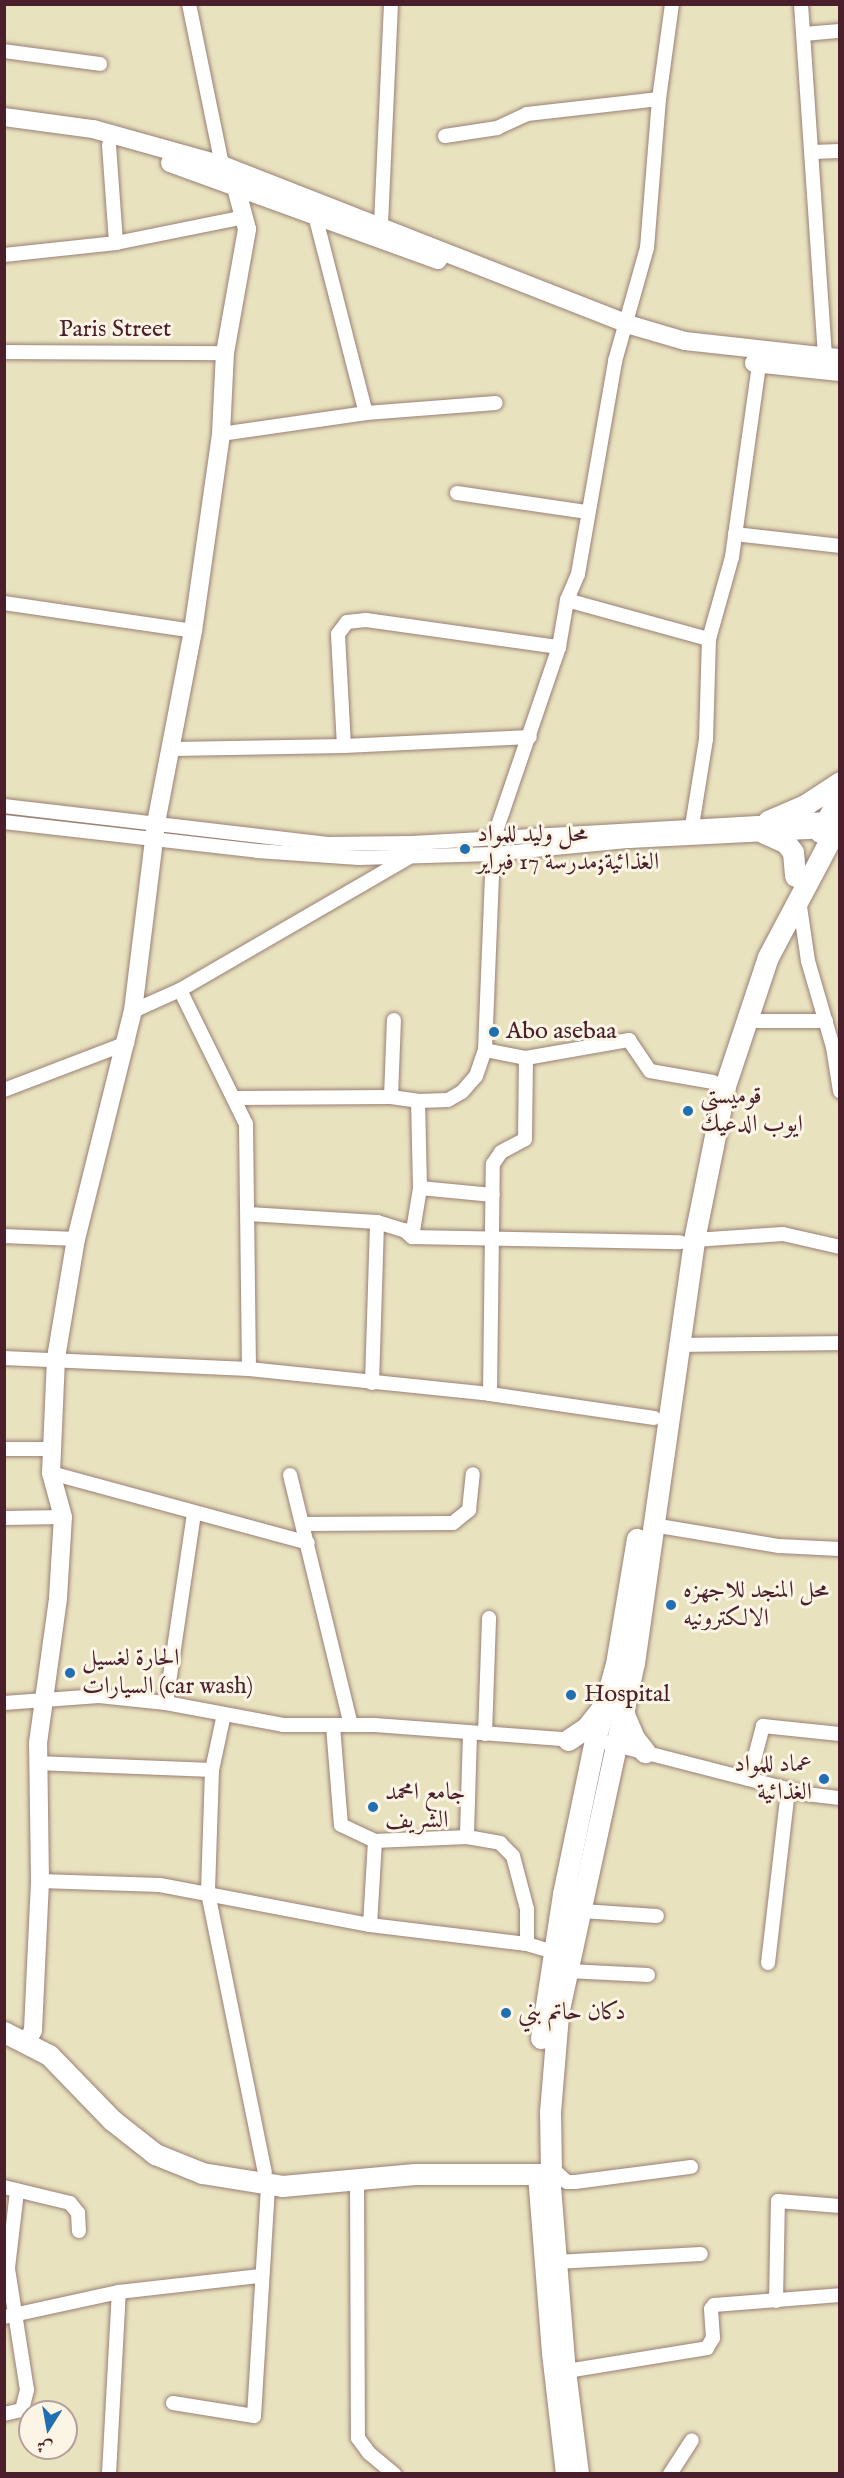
<!DOCTYPE html>
<html>
<head>
<meta charset="utf-8">
<style>
  body { margin:0 }
  #map { position:relative; width:844px; height:2478px; overflow:hidden; background:#e9e2bf; font-family:"IM FELL English",Amiri,serif }
  div>[style] { position:absolute }
  .roads { filter:drop-shadow(0 0 2px #9a8075) drop-shadow(0 0 2px #9a8075) }
  .street>* { height:14px; margin:-7px; padding:0 7px; transform-origin:7px; border-radius:7px; background:#fff }
  .secondary>* { height:18px; margin:-9px; padding:0 9px; transform-origin:9px; border-radius:9px; background:#fff }
  .primary>* { height:21px; margin:-10.5px; padding:0 10.5px; transform-origin:10.5px; border-radius:10.5px; background:#fff }
  .dots>* { width:16px; height:16px; translate:-50% -50%; box-sizing:border-box; border:3px solid #fcf5e5; border-radius:50% }
  span { translate:-50% -50%; white-space:nowrap; text-align:center; line-height:1.15; -webkit-text-stroke:6px #fcf5e5; paint-order:stroke }
  .street-label { font-size:24px; color:#4a1f2b }
  .poi-label { font-size:24px; color:#4a1f2b }
  .left { translate:0 -50%; text-align:left }
  .right { translate:-100% -50%; text-align:right }
  .frame { position:absolute; inset:0; border:6px solid #4a1f2b; pointer-events:none }
  .north { position:absolute; left:18px; top:2400px; width:60px; height:60px; box-sizing:border-box; background:#fcf5e5; border:2px solid #b59f9b; border-radius:50%; rotate:191deg; font-size:16px; font-weight:700; line-height:24px; text-align:center; color:#4a1f2b }
  .north::after { content:''; display:block; margin:auto; width:21px; height:27px; background:#1f6fb2; clip-path:polygon(50% 0,100% 100%,50% 72%,0 100%) }
</style>
</head>
<body>
<div id="map">
  <div class="roads">
    <div class="street">
      <div style="left:189px;top:4px;width:164px;rotate:78.4deg"></div>
      <div style="left:801px;top:4px;width:354px;rotate:86.1deg"></div>
      <div style="left:804px;top:34px;width:36px;rotate:-5deg"></div>
      <div style="left:4px;top:51px;width:97px;rotate:7.7deg"></div>
      <div style="left:445px;top:136px;width:53px;rotate:-8.7deg"></div>
      <div style="left:497px;top:128px;width:33px;rotate:-25deg"></div>
      <div style="left:527px;top:114px;width:133px;rotate:-6.5deg"></div>
      <div style="left:109px;top:145px;width:98px;rotate:85.9deg"></div>
      <div style="left:813px;top:152px;width:27px;rotate:-2deg"></div>
      <div style="left:315px;top:215px;width:204px;rotate:75.6deg"></div>
      <div style="left:381px;top:224px;width:220px;rotate:-87.4deg"></div>
      <div style="left:4px;top:255px;width:113px;rotate:-6.1deg"></div>
      <div style="left:116px;top:243px;width:132px;rotate:-11.4deg"></div>
      <div style="left:4px;top:352px;width:221px;rotate:0.3deg"></div>
      <div style="left:221px;top:434px;width:147px;rotate:-8.2deg"></div>
      <div style="left:366px;top:413px;width:130px;rotate:-4.4deg"></div>
      <div style="left:457px;top:493px;width:132px;rotate:8.3deg"></div>
      <div style="left:735px;top:534px;width:106px;rotate:6.5deg"></div>
      <div style="left:567px;top:600px;width:147px;rotate:15.4deg"></div>
      <div style="left:4px;top:603px;width:191px;rotate:8.4deg"></div>
      <div style="left:344px;top:746px;width:112px;rotate:-93.1deg"></div>
      <div style="left:338px;top:634px;width:15px;rotate:-53deg"></div>
      <div style="left:347px;top:622px;width:19px;rotate:-6deg"></div>
      <div style="left:366px;top:620px;width:195px;rotate:8deg"></div>
      <div style="left:173px;top:749px;width:171px;rotate:-1deg"></div>
      <div style="left:344px;top:746px;width:186px;rotate:-2.8deg"></div>
      <div style="left:4px;top:806px;width:326px;rotate:6.7deg"></div>
      <div style="left:328px;top:844px;width:84px;rotate:-0.7deg"></div>
      <div style="left:412px;top:843px;width:420px;rotate:-3.3deg"></div>
      <div style="left:4px;top:822px;width:255px;rotate:6.5deg"></div>
      <div style="left:257px;top:851px;width:102px;rotate:3.9deg"></div>
      <div style="left:359px;top:858px;width:134px;rotate:-1.7deg"></div>
      <div style="left:493px;top:854px;width:137px;rotate:-5.5deg"></div>
      <div style="left:629px;top:841px;width:199px;rotate:-2.9deg"></div>
      <div style="left:691px;top:832px;width:94px;rotate:-80.8deg"></div>
      <div style="left:706px;top:739px;width:100px;rotate:-88.3deg"></div>
      <div style="left:709px;top:639px;width:85px;rotate:-74.3deg"></div>
      <div style="left:732px;top:557px;width:202px;rotate:-82deg"></div>
      <div style="left:494px;top:837px;width:201px;rotate:-71.1deg"></div>
      <div style="left:559px;top:647px;width:48px;rotate:-80.3deg"></div>
      <div style="left:567px;top:600px;width:28px;rotate:-67deg"></div>
      <div style="left:578px;top:574px;width:216px;rotate:-80.1deg"></div>
      <div style="left:615px;top:361px;width:117px;rotate:-74.2deg"></div>
      <div style="left:647px;top:248px;width:149px;rotate:-85.4deg"></div>
      <div style="left:659px;top:99px;width:96px;rotate:-82.2deg"></div>
      <div style="left:799px;top:900px;width:62px;rotate:81.6deg"></div>
      <div style="left:808px;top:961px;width:90px;rotate:73.8deg"></div>
      <div style="left:833px;top:1047px;width:45px;rotate:81deg"></div>
      <div style="left:180px;top:990px;width:149px;rotate:63.8deg"></div>
      <div style="left:246px;top:1124px;width:245px;rotate:89.3deg"></div>
      <div style="left:133px;top:1011px;width:51px;rotate:-24.1deg"></div>
      <div style="left:180px;top:990px;width:263px;rotate:-30.1deg"></div>
      <div style="left:746px;top:1021px;width:80px"></div>
      <div style="left:485px;top:1050px;width:42px;rotate:11deg"></div>
      <div style="left:526px;top:1058px;width:105px;rotate:-9.9deg"></div>
      <div style="left:629px;top:1040px;width:37px;rotate:56deg"></div>
      <div style="left:650px;top:1071px;width:64px;rotate:9.9deg"></div>
      <div style="left:4px;top:1090px;width:132px;rotate:-20.9deg"></div>
      <div style="left:391px;top:1097px;width:77px;rotate:-87.8deg"></div>
      <div style="left:236px;top:1098px;width:155px;rotate:-0.4deg"></div>
      <div style="left:391px;top:1097px;width:27px;rotate:8deg"></div>
      <div style="left:418px;top:1101px;width:30px;rotate:-2deg"></div>
      <div style="left:448px;top:1100px;width:16px;rotate:-30deg"></div>
      <div style="left:462px;top:1092px;width:21px;rotate:-49deg"></div>
      <div style="left:476px;top:1076px;width:28px;rotate:-71deg"></div>
      <div style="left:485px;top:1050px;width:196px;rotate:-87.7deg"></div>
      <div style="left:420px;top:1188px;width:73px;rotate:5.5deg"></div>
      <div style="left:249px;top:1214px;width:128px;rotate:3.6deg"></div>
      <div style="left:377px;top:1222px;width:28px;rotate:17deg"></div>
      <div style="left:404px;top:1230px;width:11px;rotate:41deg"></div>
      <div style="left:412px;top:1237px;width:268px;rotate:1.1deg"></div>
      <div style="left:4px;top:1236px;width:72px;rotate:2.4deg"></div>
      <div style="left:412px;top:1237px;width:50px;rotate:-80.7deg"></div>
      <div style="left:420px;top:1188px;width:87px;rotate:-91.3deg"></div>
      <div style="left:694px;top:1240px;width:89px;rotate:-3.9deg"></div>
      <div style="left:783px;top:1234px;width:58px;rotate:12.8deg"></div>
      <div style="left:679px;top:1345px;width:161px;rotate:-0.7deg"></div>
      <div style="left:4px;top:1358px;width:245px;rotate:2.6deg"></div>
      <div style="left:249px;top:1369px;width:242px;rotate:5.9deg"></div>
      <div style="left:490px;top:1394px;width:166px;rotate:8.3deg"></div>
      <div style="left:372px;top:1383px;width:161px;rotate:-88.2deg"></div>
      <div style="left:490px;top:1394px;width:230px;rotate:-89.3deg"></div>
      <div style="left:493px;top:1164px;width:14px;rotate:-56deg"></div>
      <div style="left:501px;top:1152px;width:27px;rotate:-28deg"></div>
      <div style="left:525px;top:1139px;width:81px;rotate:-89.3deg"></div>
      <div style="left:4px;top:1449px;width:49px"></div>
      <div style="left:51px;top:1473px;width:266px;rotate:15.2deg"></div>
      <div style="left:290px;top:1475px;width:257px;rotate:76.3deg"></div>
      <div style="left:4px;top:1518px;width:59px;rotate:-1deg"></div>
      <div style="left:303px;top:1524px;width:150px;rotate:-0.4deg"></div>
      <div style="left:453px;top:1523px;width:21px;rotate:-39deg"></div>
      <div style="left:469px;top:1510px;width:36px;rotate:-84deg"></div>
      <div style="left:653px;top:1525px;width:128px;rotate:9.5deg"></div>
      <div style="left:779px;top:1546px;width:61px;rotate:2.8deg"></div>
      <div style="left:4px;top:1703px;width:95px;rotate:-4.2deg"></div>
      <div style="left:99px;top:1696px;width:67px;rotate:6deg"></div>
      <div style="left:166px;top:1703px;width:119px;rotate:10.6deg"></div>
      <div style="left:283px;top:1725px;width:92px"></div>
      <div style="left:375px;top:1725px;width:200px;rotate:4.3deg"></div>
      <div style="left:166px;top:1703px;width:191px;rotate:-81.6deg"></div>
      <div style="left:224px;top:1714px;width:57px;rotate:102.1deg"></div>
      <div style="left:212px;top:1770px;width:123px;rotate:91.9deg"></div>
      <div style="left:208px;top:1893px;width:285px;rotate:78.5deg"></div>
      <div style="left:333px;top:1726px;width:99px;rotate:85.4deg"></div>
      <div style="left:341px;top:1825px;width:38px;rotate:25deg"></div>
      <div style="left:375px;top:1841px;width:84px;rotate:93.4deg"></div>
      <div style="left:470px;top:1733px;width:104px;rotate:91.7deg"></div>
      <div style="left:467px;top:1837px;width:34px;rotate:10deg"></div>
      <div style="left:500px;top:1843px;width:18px;rotate:45deg"></div>
      <div style="left:513px;top:1856px;width:55px;rotate:75.2deg"></div>
      <div style="left:527px;top:1909px;width:35px;rotate:90deg"></div>
      <div style="left:485px;top:1734px;width:116px;rotate:-88deg"></div>
      <div style="left:608px;top:1743px;width:204px;rotate:14.4deg"></div>
      <div style="left:806px;top:1794px;width:34px;rotate:7deg"></div>
      <div style="left:37px;top:1763px;width:175px;rotate:2.3deg"></div>
      <div style="left:749px;top:1779px;width:55px;rotate:-75.2deg"></div>
      <div style="left:763px;top:1726px;width:77px;rotate:5.9deg"></div>
      <div style="left:375px;top:1841px;width:92px;rotate:-2.5deg"></div>
      <div style="left:40px;top:1881px;width:120px;rotate:1.9deg"></div>
      <div style="left:160px;top:1885px;width:214px;rotate:10.8deg"></div>
      <div style="left:370px;top:1925px;width:158px;rotate:6.9deg"></div>
      <div style="left:527px;top:1944px;width:27px;rotate:17deg"></div>
      <div style="left:582px;top:1911px;width:75px;rotate:3.8deg"></div>
      <div style="left:768px;top:1963px;width:175px;rotate:-83.4deg"></div>
      <div style="left:568px;top:1971px;width:80px;rotate:2.9deg"></div>
      <div style="left:551px;top:2174px;width:6px;rotate:-9deg"></div>
      <div style="left:557px;top:2173px;width:13px;rotate:42deg"></div>
      <div style="left:567px;top:2182px;width:8px"></div>
      <div style="left:575px;top:2182px;width:117px;rotate:-7.4deg"></div>
      <div style="left:357px;top:2177px;width:261px;rotate:89.8deg"></div>
      <div style="left:358px;top:2438px;width:19px;rotate:54deg"></div>
      <div style="left:369px;top:2453px;width:33px;rotate:40deg"></div>
      <div style="left:4px;top:2187px;width:68px;rotate:13.6deg"></div>
      <div style="left:70px;top:2203px;width:13px;rotate:51deg"></div>
      <div style="left:78px;top:2213px;width:18px;rotate:87deg"></div>
      <div style="left:556px;top:2262px;width:145px;rotate:-3.2deg"></div>
      <div style="left:776px;top:2301px;width:100px;rotate:-88.9deg"></div>
      <div style="left:778px;top:2201px;width:62px;rotate:4.6deg"></div>
      <div style="left:4px;top:2317px;width:118px;rotate:-12.3deg"></div>
      <div style="left:119px;top:2292px;width:142px;rotate:-6.5deg"></div>
      <div style="left:567px;top:2371px;width:142px;rotate:-9.3deg"></div>
      <div style="left:707px;top:2348px;width:12px;rotate:-59deg"></div>
      <div style="left:713px;top:2338px;width:29px;rotate:-94deg"></div>
      <div style="left:711px;top:2309px;width:5px;rotate:-53deg"></div>
      <div style="left:714px;top:2305px;width:126px;rotate:-4.5deg"></div>
      <div style="left:173px;top:2403px;width:82px;rotate:9.1deg"></div>
      <div style="left:254px;top:2416px;width:231px;rotate:-86.5deg"></div>
      <div style="left:4px;top:2414px;width:18px;rotate:-13deg"></div>
      <div style="left:22px;top:2410px;width:21px;rotate:-76deg"></div>
      <div style="left:27px;top:2390px;width:123px;rotate:-98.9deg"></div>
      <div style="left:8px;top:2268px;width:78px;rotate:-83.3deg"></div>
      <div style="left:109px;top:2474px;width:182px;rotate:-86.9deg"></div>
      <div style="left:670px;top:2474px;width:40px;rotate:-57.1deg"></div>
    </div>
    <div class="secondary">
      <div style="left:4px;top:117px;width:90px;rotate:7.7deg"></div>
      <div style="left:93px;top:129px;width:134px;rotate:15.6deg"></div>
      <div style="left:222px;top:165px;width:435px;rotate:21.4deg"></div>
      <div style="left:627px;top:324px;width:60px;rotate:16.3deg"></div>
      <div style="left:685px;top:341px;width:156px;rotate:6.3deg"></div>
      <div style="left:170px;top:163px;width:285px;rotate:19.9deg"></div>
      <div style="left:754px;top:363px;width:86px;rotate:6deg"></div>
      <div style="left:27px;top:2042px;width:13px;rotate:-63deg"></div>
      <div style="left:33px;top:2030px;width:149px;rotate:-87.3deg"></div>
      <div style="left:40px;top:1881px;width:138px;rotate:-90.8deg"></div>
      <div style="left:38px;top:1743px;width:146px;rotate:-82.1deg"></div>
      <div style="left:58px;top:1598px;width:81px;rotate:-86.5deg"></div>
      <div style="left:63px;top:1517px;width:46px;rotate:-105.3deg"></div>
      <div style="left:51px;top:1473px;width:115px;rotate:-87.5deg"></div>
      <div style="left:56px;top:1358px;width:121px;rotate:-80.5deg"></div>
      <div style="left:76px;top:1239px;width:235px;rotate:-76deg"></div>
      <div style="left:133px;top:1011px;width:189px;rotate:-83deg"></div>
      <div style="left:156px;top:823px;width:196px;rotate:-79.1deg"></div>
      <div style="left:193px;top:631px;width:199px;rotate:-81.9deg"></div>
      <div style="left:221px;top:434px;width:81px;rotate:-87.2deg"></div>
      <div style="left:225px;top:353px;width:126px;rotate:-79.9deg"></div>
      <div style="left:247px;top:229px;width:47px;rotate:-104.9deg"></div>
      <div style="left:235px;top:184px;width:23px;rotate:-124deg"></div>
      <div style="left:551px;top:2174px;width:198px;rotate:85.4deg"></div>
      <div style="left:567px;top:2371px;width:104px;rotate:82.8deg"></div>
      <div style="left:537px;top:2175px;width:179px;rotate:85.5deg"></div>
      <div style="left:551px;top:2353px;width:122px;rotate:83.4deg"></div>
    </div>
    <div class="primary">
      <div style="left:768px;top:821px;width:40px;rotate:-23.4deg"></div>
      <div style="left:805px;top:805px;width:42px;rotate:-33.3deg"></div>
      <div style="left:820px;top:832px;width:41px;rotate:-60.9deg"></div>
      <div style="left:764px;top:833px;width:24px;rotate:24deg"></div>
      <div style="left:786px;top:843px;width:11px;rotate:52deg"></div>
      <div style="left:793px;top:852px;width:24px;rotate:85deg"></div>
      <div style="left:623px;top:1712px;width:28px;rotate:67deg"></div>
      <div style="left:634px;top:1738px;width:18px;rotate:52deg"></div>
      <div style="left:568px;top:1740px;width:23px;rotate:-34deg"></div>
      <div style="left:587px;top:1727px;width:23px;rotate:-52deg"></div>
      <div style="left:4px;top:2032px;width:51px;rotate:27.1deg"></div>
      <div style="left:49px;top:2055px;width:91px;rotate:45.9deg"></div>
      <div style="left:112px;top:2120px;width:55px;rotate:38.3deg"></div>
      <div style="left:155px;top:2154px;width:51px;rotate:22deg"></div>
      <div style="left:202px;top:2173px;width:81px;rotate:9.2deg"></div>
      <div style="left:282px;top:2186px;width:133px;rotate:-5.2deg"></div>
      <div style="left:414px;top:2174px;width:137px"></div>
      <div style="left:551px;top:2174px;width:62px;rotate:-90.9deg"></div>
      <div style="left:550px;top:2112px;width:98px;rotate:-85.3deg"></div>
      <div style="left:558px;top:2014px;width:359px;rotate:-77.8deg"></div>
      <div style="left:634px;top:1663px;width:427px;rotate:-81.9deg"></div>
      <div style="left:694px;top:1240px;width:157px;rotate:-78.6deg"></div>
      <div style="left:725px;top:1086px;width:136px;rotate:-71.6deg"></div>
      <div style="left:768px;top:957px;width:154px;rotate:-62.1deg"></div>
      <div style="left:541px;top:2038px;width:146px;rotate:-81.3deg"></div>
      <div style="left:563px;top:1894px;width:157px;rotate:-78.3deg"></div>
      <div style="left:595px;top:1740px;width:79px;rotate:-74.6deg"></div>
      <div style="left:616px;top:1664px;width:127px;rotate:-80.5deg"></div>
    </div>
  </div>
  <div class="dots">
    <div style="left:465px;top:849px;background:#1f6fb2"></div>
    <div style="left:494px;top:1032px;background:#1f6fb2"></div>
    <div style="left:688px;top:1111px;background:#1f6fb2"></div>
    <div style="left:671px;top:1605px;background:#1f6fb2"></div>
    <div style="left:70px;top:1673px;background:#1f6fb2"></div>
    <div style="left:571px;top:1695px;background:#1f6fb2"></div>
    <div style="left:824px;top:1779px;background:#1f6fb2"></div>
    <div style="left:373px;top:1807px;background:#1f6fb2"></div>
    <div style="left:506px;top:2013px;background:#1f6fb2"></div>
  </div>
  <div class="street-label">
    <span style="left:115px;top:330px">Paris Street</span>
  </div>
  <div class="poi-label">
    <span class="left" style="left:477px;top:849px">محل وليد للمواد<br>الغذائية;مدرسة 17 فبراير</span>
    <span class="left" style="left:506px;top:1032px">Abo asebaa</span>
    <span class="left" style="left:700px;top:1111px">قوميستي<br>ايوب الدعيك</span>
    <span class="left" style="left:683px;top:1605px">محل المنجد للاجهزه<br>الالكترونيه</span>
    <span class="left" style="left:82px;top:1673px">الحارة لغسيل<br>السيارات (car wash)</span>
    <span class="left" style="left:584px;top:1695px">Hospital</span>
    <span class="right" style="left:812px;top:1779px">عماد للمواد<br>الغذائية</span>
    <span class="left" style="left:385px;top:1807px">جامع امحمد<br>الشريف</span>
    <span class="left" style="left:518px;top:2013px">دكان حاتم بني</span>
  </div>
  <div class="frame"></div>
  <div class="north">ش</div>
</div>
</body>
</html>
